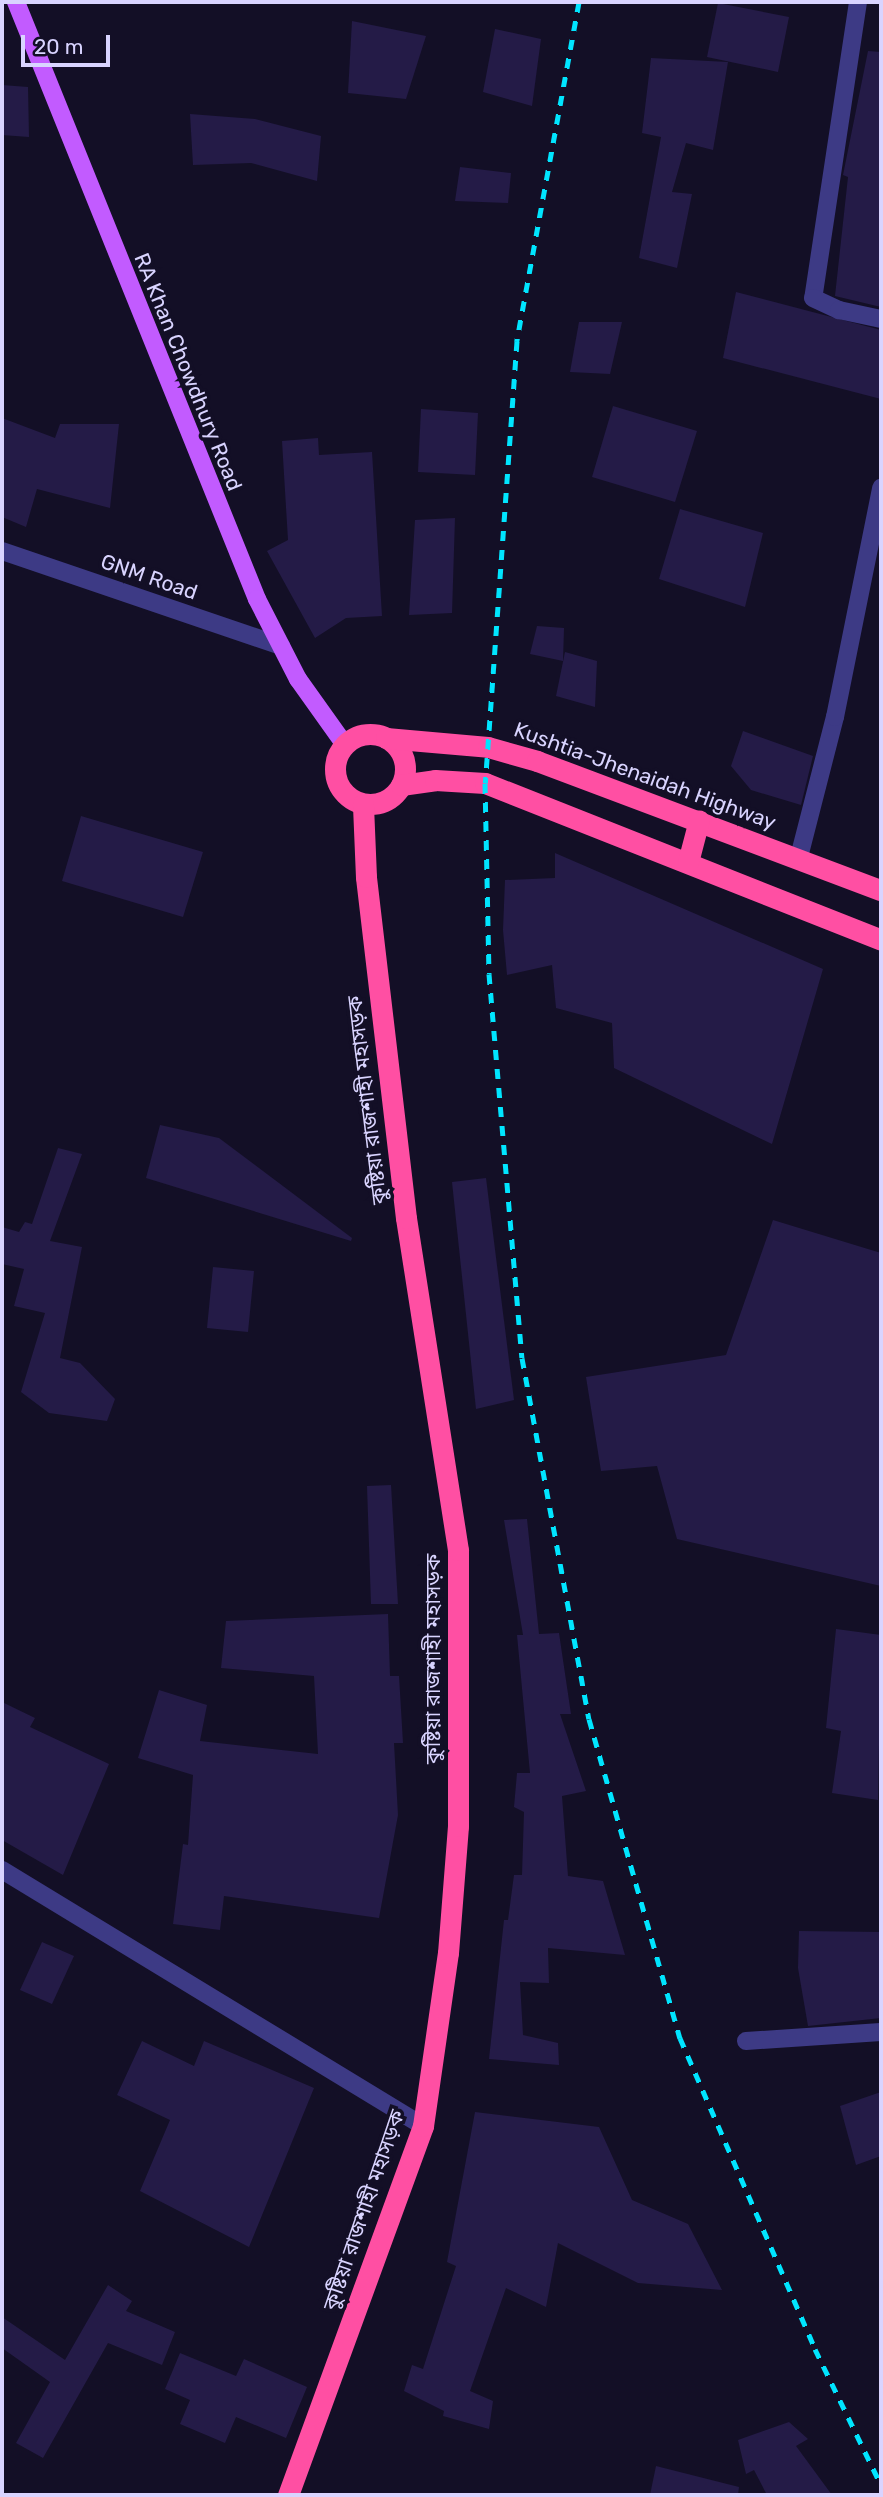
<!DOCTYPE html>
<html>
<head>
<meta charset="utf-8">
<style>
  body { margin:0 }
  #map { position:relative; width:883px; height:2497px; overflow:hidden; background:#130f26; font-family:Rubik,"Noto Sans Bengali",sans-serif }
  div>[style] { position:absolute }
  .building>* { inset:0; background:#241b47 }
  .minor>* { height:18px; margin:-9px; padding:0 9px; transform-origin:9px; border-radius:9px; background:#3d3a85 }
  .major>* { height:18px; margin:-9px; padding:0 9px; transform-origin:9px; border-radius:9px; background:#c25bff }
  .highway>* { height:21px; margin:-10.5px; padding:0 10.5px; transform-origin:10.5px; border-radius:10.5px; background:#ff4fa3 }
  .highway>.ring { margin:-10.5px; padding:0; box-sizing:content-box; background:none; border:21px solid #ff4fa3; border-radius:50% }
  .rail>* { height:5px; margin-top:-2.5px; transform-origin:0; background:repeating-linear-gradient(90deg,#00e5ff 0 10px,transparent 0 19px) }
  span { translate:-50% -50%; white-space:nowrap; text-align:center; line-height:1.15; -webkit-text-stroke:7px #130f26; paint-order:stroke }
  .street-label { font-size:21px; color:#d9d4ff }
  .frame { position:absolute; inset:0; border:4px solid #d9d4ff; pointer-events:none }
  .scale { position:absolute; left:21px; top:35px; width:89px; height:32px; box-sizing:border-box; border:4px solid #d9d4ff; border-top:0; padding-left:9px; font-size:21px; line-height:24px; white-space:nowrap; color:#d9d4ff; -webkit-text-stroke:5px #130f26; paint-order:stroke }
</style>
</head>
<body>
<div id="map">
  <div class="building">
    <div style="clip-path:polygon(718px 3px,789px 17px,778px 72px,707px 57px)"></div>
    <div style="clip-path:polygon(352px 21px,426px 36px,406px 99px,348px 93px)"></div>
    <div style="clip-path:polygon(495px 29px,541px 39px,532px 106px,483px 92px)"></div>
    <div style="clip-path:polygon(868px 51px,881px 52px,881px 307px,835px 296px,848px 177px,843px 175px)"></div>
    <div style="clip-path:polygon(651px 58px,728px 62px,713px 150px,686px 143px,672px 192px,692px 194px,677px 268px,639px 258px,661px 137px,642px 133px)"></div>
    <div style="clip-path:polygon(2px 85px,28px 87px,29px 137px,2px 135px)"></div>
    <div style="clip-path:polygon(190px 114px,255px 119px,321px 136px,317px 181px,251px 163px,193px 165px)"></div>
    <div style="clip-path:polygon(460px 167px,511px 173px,508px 203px,455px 201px)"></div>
    <div style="clip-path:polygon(736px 292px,881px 330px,881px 399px,723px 358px)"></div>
    <div style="clip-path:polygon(579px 322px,622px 322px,610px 374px,570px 372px)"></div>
    <div style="clip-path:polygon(613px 406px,697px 431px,675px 502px,592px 477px)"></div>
    <div style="clip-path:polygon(421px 409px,478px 413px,475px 475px,418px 472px)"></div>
    <div style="clip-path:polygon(2px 418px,55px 438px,60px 424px,119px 424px,110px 508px,37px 489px,26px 527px,2px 517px)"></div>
    <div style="clip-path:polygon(318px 438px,319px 455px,372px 452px,382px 616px,346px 618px,315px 638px,267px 551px,288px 540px,282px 441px)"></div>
    <div style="clip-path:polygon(680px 509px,763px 533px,745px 607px,659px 579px)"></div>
    <div style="clip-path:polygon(455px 518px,452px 613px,409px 615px,415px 520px)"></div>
    <div style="clip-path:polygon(537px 626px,564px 628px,563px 661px,530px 654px)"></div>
    <div style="clip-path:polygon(565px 652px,597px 661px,595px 707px,556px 696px)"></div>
    <div style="clip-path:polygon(743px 731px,813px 756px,801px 805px,751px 790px,731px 766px)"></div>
    <div style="clip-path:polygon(81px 816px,203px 852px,183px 917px,62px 881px)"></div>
    <div style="clip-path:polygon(555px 853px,823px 969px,772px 1144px,614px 1068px,612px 1023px,556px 1008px,552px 965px,507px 975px,503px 930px,505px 880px,555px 878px)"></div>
    <div style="clip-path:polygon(160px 1125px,219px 1138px,352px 1238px,351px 1241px,146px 1178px)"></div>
    <div style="clip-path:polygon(58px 1148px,82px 1154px,50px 1241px,82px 1247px,60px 1358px,80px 1363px,115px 1399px,107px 1421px,49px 1413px,21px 1392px,45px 1313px,14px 1306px,24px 1269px,2px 1264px,2px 1227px,19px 1232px,25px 1222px,32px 1224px)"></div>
    <div style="clip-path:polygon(486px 1178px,514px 1400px,476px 1409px,452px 1182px)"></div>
    <div style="clip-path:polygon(773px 1220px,881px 1253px,881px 1586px,677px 1539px,657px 1466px,601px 1471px,586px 1377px,726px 1355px)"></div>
    <div style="clip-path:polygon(213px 1267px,254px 1271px,248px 1332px,207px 1328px)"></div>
    <div style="clip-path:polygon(391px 1485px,398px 1604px,371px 1604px,367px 1486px)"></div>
    <div style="clip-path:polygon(527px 1519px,539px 1634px,559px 1633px,571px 1714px,560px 1714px,586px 1791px,562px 1796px,568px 1876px,603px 1881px,625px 1955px,548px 1948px,549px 1983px,520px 1982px,523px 2035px,558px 2043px,559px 2065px,489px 2059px,504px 1920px,508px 1920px,514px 1875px,522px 1875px,524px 1812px,514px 1807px,517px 1773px,530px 1773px,517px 1635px,523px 1635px,504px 1520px)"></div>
    <div style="clip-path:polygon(388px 1614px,390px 1676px,399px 1676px,403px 1743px,394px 1743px,398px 1815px,379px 1918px,224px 1896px,220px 1930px,173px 1924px,183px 1844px,188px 1845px,193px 1775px,138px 1758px,159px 1690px,207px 1705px,200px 1741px,318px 1754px,314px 1676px,221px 1668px,226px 1621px)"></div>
    <div style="clip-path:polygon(836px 1629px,881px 1635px,878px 1800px,832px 1793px,841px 1731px,826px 1728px)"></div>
    <div style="clip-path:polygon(2px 1702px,35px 1718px,30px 1727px,109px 1764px,63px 1875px,2px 1840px)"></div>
    <div style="clip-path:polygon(799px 1931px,881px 1932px,881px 2018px,808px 2026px,798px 1968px)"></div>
    <div style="clip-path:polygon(42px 1942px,74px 1956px,52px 2004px,20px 1990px)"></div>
    <div style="clip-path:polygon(142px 2041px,194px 2066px,204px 2041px,314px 2088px,249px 2247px,140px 2191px,170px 2120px,117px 2095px)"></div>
    <div style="clip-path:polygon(881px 2092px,881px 2156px,856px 2165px,840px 2106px)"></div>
    <div style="clip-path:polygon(475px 2112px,599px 2127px,632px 2200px,688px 2224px,722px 2290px,638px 2283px,558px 2243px,546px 2307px,506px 2288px,470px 2391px,493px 2401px,489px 2429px,443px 2416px,444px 2411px,404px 2391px,412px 2365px,423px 2369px,456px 2266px,447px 2262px)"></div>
    <div style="clip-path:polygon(108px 2285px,132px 2301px,126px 2311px,175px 2332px,162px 2365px,108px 2343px,43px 2458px,16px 2443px,50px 2382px,2px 2348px,2px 2317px,65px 2360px)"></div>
    <div style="clip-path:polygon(180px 2353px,236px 2376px,244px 2359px,307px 2387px,286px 2438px,236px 2417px,225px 2443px,180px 2424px,190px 2400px,165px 2389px)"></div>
    <div style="clip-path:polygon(789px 2422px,808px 2439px,796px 2446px,832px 2495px,767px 2495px,754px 2470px,746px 2474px,738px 2440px)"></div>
    <div style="clip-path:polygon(656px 2466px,739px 2487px,738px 2495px,650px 2495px)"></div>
  </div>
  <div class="minor">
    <div style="left:858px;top:2px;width:299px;rotate:98.6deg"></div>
    <div style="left:813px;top:298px;width:29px;rotate:25deg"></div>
    <div style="left:839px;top:310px;width:43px;rotate:12.1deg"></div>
    <div style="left:2px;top:551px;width:295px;rotate:18.8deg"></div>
    <div style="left:799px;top:857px;width:145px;rotate:-75.6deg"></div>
    <div style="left:835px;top:717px;width:234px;rotate:-78.6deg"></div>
    <div style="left:2px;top:1870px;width:493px;rotate:31.3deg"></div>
    <div style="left:746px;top:2041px;width:135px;rotate:-3.8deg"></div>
  </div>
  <div class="major">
    <div style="left:16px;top:2px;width:644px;rotate:68.02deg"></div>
    <div style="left:257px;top:599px;width:90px;rotate:62.9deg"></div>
    <div style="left:298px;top:679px;width:81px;rotate:54.5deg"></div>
  </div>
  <div class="highway">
    <div class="ring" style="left:335px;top:734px;width:49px;height:49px"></div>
    <div style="left:386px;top:738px;width:102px;rotate:5deg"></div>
    <div style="left:488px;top:747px;width:51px;rotate:15.9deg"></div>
    <div style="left:537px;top:761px;width:367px;rotate:20.6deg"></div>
    <div style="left:401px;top:785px;width:34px;rotate:-8deg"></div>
    <div style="left:435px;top:780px;width:50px;rotate:3.4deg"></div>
    <div style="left:485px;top:783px;width:426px;rotate:21.6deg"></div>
    <div style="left:688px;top:862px;width:43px;rotate:-75.3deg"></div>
    <div style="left:288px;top:2495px;width:393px;rotate:-69.9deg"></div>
    <div style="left:423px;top:2126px;width:175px;rotate:-81.8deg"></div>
    <div style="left:448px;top:1953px;width:127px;rotate:-85.5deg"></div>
    <div style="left:458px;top:1826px;width:276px;rotate:-90deg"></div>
    <div style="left:458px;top:1550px;width:336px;rotate:-98.9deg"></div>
    <div style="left:406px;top:1218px;width:343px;rotate:-96.7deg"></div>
    <div style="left:366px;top:877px;width:73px;rotate:-92.4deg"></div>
  </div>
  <div class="rail">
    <div style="left:579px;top:2px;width:345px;rotate:100.4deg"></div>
    <div style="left:517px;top:341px;width:443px;rotate:94.1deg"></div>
    <div style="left:485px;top:783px;width:191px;rotate:88.8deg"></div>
    <div style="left:489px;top:974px;width:385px;rotate:85.1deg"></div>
    <div style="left:522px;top:1358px;width:367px;rotate:79.5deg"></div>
    <div style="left:589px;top:1719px;width:332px;rotate:74.1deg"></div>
    <div style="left:680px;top:2038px;width:339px;rotate:66.5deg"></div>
    <div style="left:815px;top:2349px;width:151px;rotate:64.1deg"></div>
  </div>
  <div class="street-label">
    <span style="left:188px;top:372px;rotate:68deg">RA Khan Chowdhury Road</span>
    <span style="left:149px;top:577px;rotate:19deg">GNM Road</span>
    <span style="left:645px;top:776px;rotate:20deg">Kushtia-Jhenaidah Highway</span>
    <span style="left:367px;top:1100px;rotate:-97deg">কুষ্টিয়া রাজশাহী মহাসড়ক</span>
    <span style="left:433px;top:1659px;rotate:-90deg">কুষ্টিয়া রাজশাহী মহাসড়ক</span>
    <span style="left:364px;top:2210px;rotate:-71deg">কুষ্টিয়া রাজশাহী মহাসড়ক</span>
  </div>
  <div class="frame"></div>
  <div class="scale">20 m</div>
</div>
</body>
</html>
